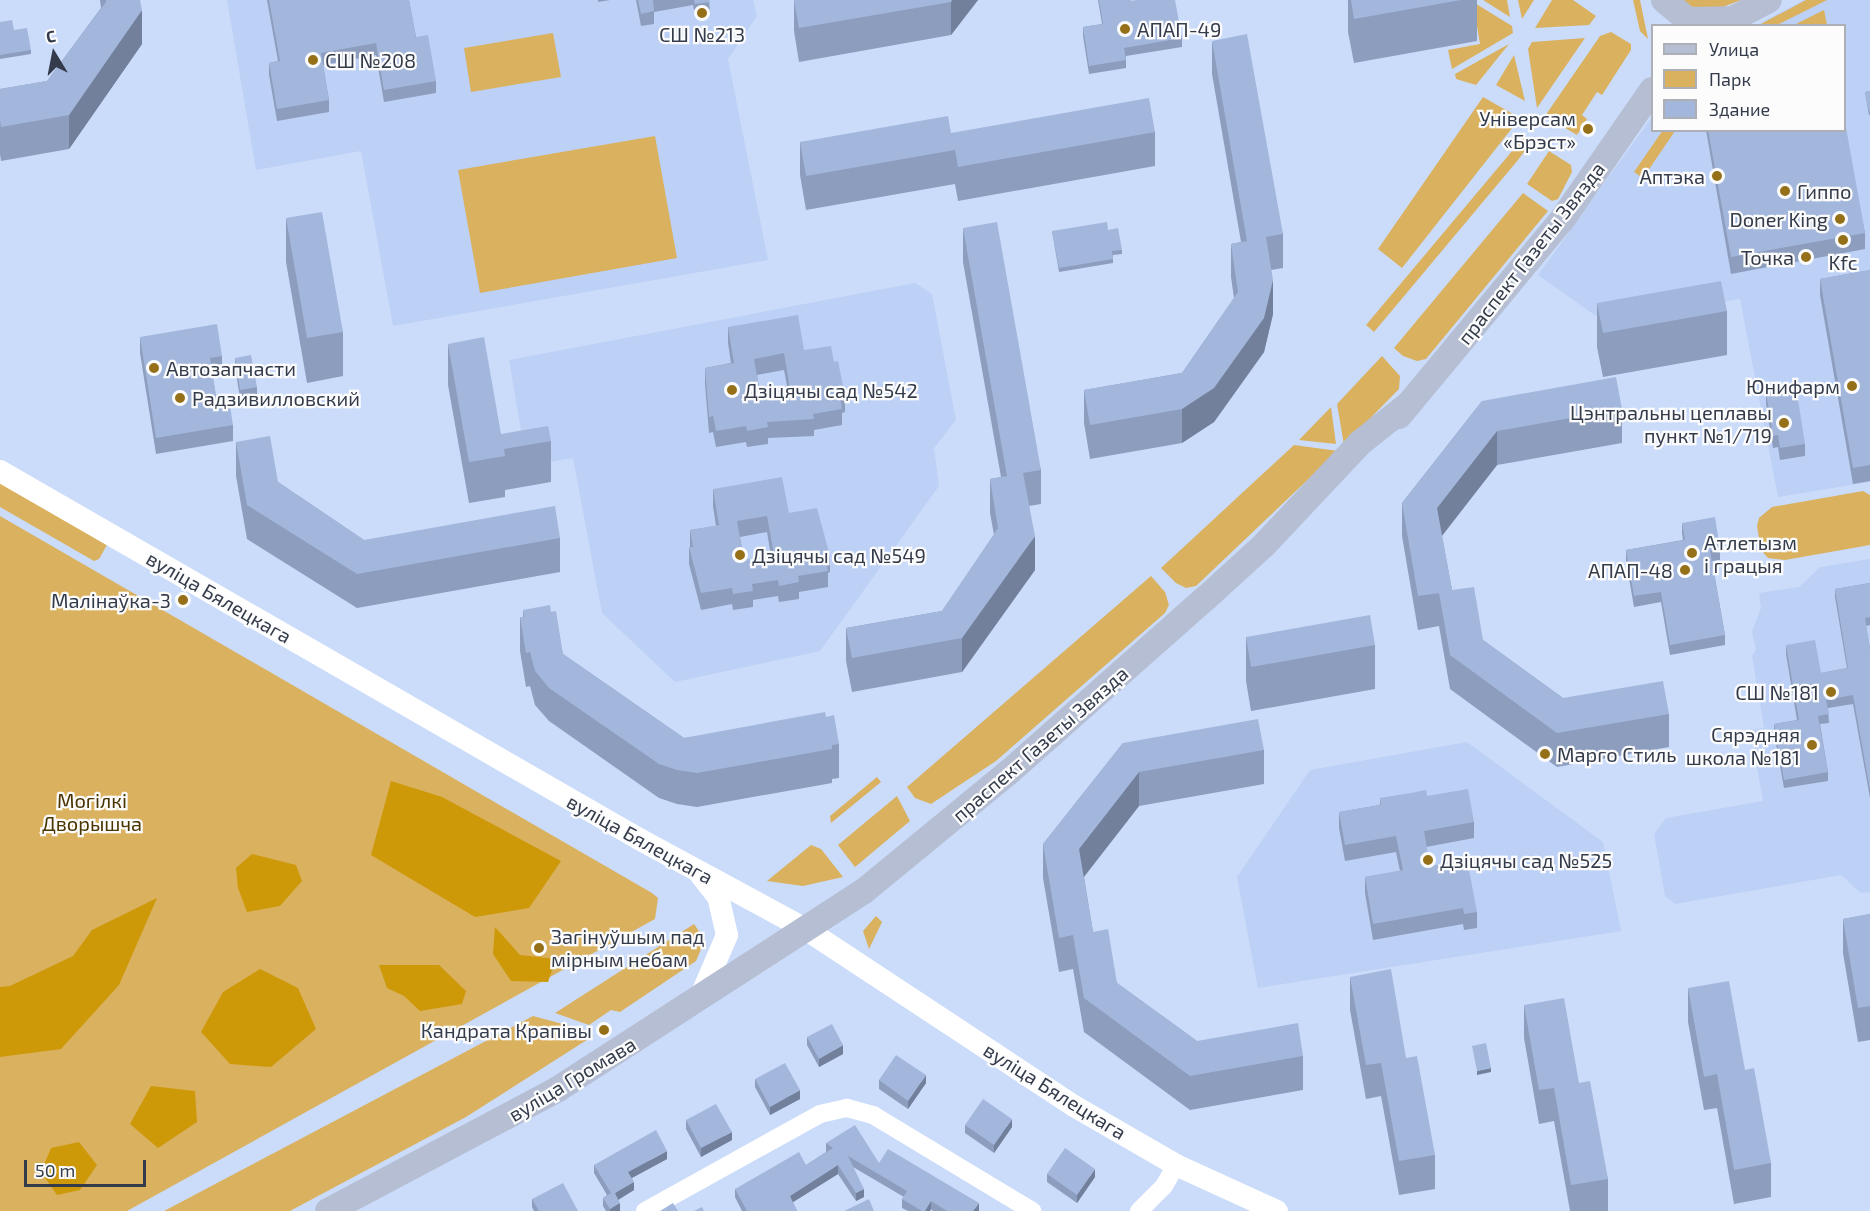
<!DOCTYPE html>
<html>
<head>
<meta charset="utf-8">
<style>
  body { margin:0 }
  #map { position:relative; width:1870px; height:1211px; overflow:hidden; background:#cbdcfb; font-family:"Exo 2",sans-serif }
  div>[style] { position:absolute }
  .built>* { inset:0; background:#bdd0f5 }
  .green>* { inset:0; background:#dab15e }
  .forest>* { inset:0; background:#ce9909 }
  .minor>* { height:18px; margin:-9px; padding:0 9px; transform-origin:9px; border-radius:9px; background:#fff }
  .tertiary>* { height:22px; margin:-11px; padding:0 11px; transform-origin:11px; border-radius:11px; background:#fff }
  .secondary>* { height:26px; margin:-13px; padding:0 13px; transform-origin:13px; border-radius:13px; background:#b5bed3 }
  .wall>* { inset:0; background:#8c9dbe }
  .shaded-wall>* { inset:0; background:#72809b }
  .building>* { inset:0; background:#a3b7dd }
  .dots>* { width:16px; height:16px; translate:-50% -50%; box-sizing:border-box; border:3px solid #fcfcfc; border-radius:50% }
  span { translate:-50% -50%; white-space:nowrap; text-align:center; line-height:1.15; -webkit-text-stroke:4.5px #fcfcfc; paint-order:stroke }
  .poi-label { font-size:20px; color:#343c4c }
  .left { translate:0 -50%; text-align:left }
  .right { translate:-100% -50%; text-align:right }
  .street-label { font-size:20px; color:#343c4c }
  .park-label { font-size:20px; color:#4a3500 }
  .legend { position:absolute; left:1651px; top:24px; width:195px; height:108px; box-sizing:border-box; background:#fcfcfc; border:2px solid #acafb6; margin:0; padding:8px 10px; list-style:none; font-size:18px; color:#343c4c }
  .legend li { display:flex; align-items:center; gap:12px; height:30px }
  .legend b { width:30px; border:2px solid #acafb6 }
  .north { position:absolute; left:24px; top:24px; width:60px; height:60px; -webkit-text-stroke:4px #fcfcfc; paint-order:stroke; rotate:350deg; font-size:16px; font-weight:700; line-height:24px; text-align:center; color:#343c4c }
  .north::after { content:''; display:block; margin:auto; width:21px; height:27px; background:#343c4c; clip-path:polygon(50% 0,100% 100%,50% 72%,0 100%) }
  .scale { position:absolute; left:24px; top:1160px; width:122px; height:27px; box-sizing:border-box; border:3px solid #343c4c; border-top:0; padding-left:8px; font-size:18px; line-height:21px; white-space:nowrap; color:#343c4c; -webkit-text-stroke:4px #fcfcfc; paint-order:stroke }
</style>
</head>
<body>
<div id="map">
  <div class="built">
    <div style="clip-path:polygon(227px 0,753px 0,757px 16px,728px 59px,768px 260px,393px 326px,361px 151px,256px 170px)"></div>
    <div style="clip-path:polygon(1804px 0,1870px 0,1870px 482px,1778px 497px,1740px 299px,1603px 321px,1538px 275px,1652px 117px,1652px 130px,1844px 130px,1844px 26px,1757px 25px)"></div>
    <div style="clip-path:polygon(915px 283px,932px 294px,956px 420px,934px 448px,939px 486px,820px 651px,675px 682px,602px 613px,573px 458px,527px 466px,509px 360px)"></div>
    <div style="clip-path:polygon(1870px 559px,1870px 892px,1861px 893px,1841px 875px,1675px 904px,1665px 896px,1654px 834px,1666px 818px,1763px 801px,1750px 730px,1764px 728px,1752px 656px,1756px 650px,1752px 632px,1761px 608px,1759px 593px,1799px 587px,1820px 567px)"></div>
    <div style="clip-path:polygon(1467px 742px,1603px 842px,1621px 931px,1258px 988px,1237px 877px,1310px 770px)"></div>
  </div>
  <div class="green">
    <div style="clip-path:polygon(1483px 0,1507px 0,1510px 17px)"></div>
    <div style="clip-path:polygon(1518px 0,1534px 0,1522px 19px)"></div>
    <div style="clip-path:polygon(1552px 0,1573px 0,1596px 16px,1589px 25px,1535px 28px)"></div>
    <div style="clip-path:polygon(1633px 0,1640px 0,1648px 39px,1640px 31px)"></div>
    <div style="clip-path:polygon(1673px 0,1741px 0,1707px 13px)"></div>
    <div style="clip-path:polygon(1806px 0,1827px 0,1777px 25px,1759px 25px)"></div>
    <div style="clip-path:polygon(1473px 2px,1512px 26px,1513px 33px,1452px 69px,1448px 50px,1480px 44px)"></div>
    <div style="clip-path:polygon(1824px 10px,1827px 25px,1794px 25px)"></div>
    <div style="clip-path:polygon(1611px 32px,1631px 44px,1631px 50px,1602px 95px,1597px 92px,1582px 115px,1587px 119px,1577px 135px,1545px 116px,1600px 36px)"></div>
    <div style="clip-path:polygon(553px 33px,561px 77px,471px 92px,464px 48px)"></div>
    <div style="clip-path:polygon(1585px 38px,1537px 108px,1528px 49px,1532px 42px)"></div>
    <div style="clip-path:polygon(1509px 44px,1476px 85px,1456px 79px,1455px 74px)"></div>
    <div style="clip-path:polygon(1514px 55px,1525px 101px,1496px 85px)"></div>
    <div style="clip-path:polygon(1483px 97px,1520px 118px,1402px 268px,1378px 249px)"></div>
    <div style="clip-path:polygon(1663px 130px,1675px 131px,1643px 178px,1634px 172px)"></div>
    <div style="clip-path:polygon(655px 136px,677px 258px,480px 293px,458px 170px)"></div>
    <div style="clip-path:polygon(1523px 138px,1530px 144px,1518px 160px,1374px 332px,1366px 325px)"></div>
    <div style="clip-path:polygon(1549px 151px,1571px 165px,1572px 172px,1558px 199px,1552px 201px,1527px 184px)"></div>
    <div style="clip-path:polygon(1523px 193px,1548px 211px,1426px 359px,1417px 361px,1403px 356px,1394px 348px)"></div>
    <div style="clip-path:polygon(1382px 356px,1400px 376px,1399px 389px,1344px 445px,1337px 404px)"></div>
    <div style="clip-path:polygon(1331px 407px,1336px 444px,1299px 440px)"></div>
    <div style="clip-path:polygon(1294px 445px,1338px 451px,1196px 586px,1186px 588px,1176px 583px,1161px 568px)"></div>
    <div style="clip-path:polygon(0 481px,108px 543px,99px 559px,94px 561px,0 507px)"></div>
    <div style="clip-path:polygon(1863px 491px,1870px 495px,1870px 545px,1785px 560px,1768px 558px,1761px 550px,1757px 526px,1759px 518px,1772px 507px)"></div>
    <div style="clip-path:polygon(0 516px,652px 893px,658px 898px,655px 919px,127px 1211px,0 1211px)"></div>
    <div style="clip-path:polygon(1151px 576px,1165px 592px,1169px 605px,1165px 613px,996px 761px,931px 804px,915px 798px,907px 787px)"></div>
    <div style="clip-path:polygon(877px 777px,881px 782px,831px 823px,830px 816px)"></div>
    <div style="clip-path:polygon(897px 796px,910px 821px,855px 867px,838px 845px)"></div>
    <div style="clip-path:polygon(811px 845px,821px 849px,843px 877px,803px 886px,767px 881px)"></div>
    <div style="clip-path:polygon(876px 916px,882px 922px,869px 949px,863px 931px)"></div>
    <div style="clip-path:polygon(694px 924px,705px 940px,696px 961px,620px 1012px,611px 1010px,589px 1025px,555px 1013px)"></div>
    <div style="clip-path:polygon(533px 1016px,589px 1031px,593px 1036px,466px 1117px,290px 1211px,164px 1211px)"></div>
  </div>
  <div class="forest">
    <div style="clip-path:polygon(391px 781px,442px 797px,561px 861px,529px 908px,475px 917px,371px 855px)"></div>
    <div style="clip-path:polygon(252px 854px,296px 865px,302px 881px,280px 906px,247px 912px,238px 888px,236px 868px)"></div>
    <div style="clip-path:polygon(157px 898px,119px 985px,61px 1049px,0 1057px,0 987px,10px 986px,73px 956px,92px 930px)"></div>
    <div style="clip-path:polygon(495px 927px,520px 955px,556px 959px,548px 982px,511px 981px,493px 954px)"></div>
    <div style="clip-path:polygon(379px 965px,439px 965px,466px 991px,462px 1004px,420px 1011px,404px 996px,387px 988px)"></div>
    <div style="clip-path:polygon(260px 969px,298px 988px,316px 1029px,271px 1067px,230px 1064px,201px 1032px,223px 992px)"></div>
    <div style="clip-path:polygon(151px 1086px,195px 1091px,197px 1122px,158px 1148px,130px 1124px)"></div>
    <div style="clip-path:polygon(79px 1142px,97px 1165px,80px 1190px,57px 1195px,41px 1172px,51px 1148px)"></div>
  </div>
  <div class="minor">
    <div style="left:645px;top:1211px;width:200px;rotate:-29deg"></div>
    <div style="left:820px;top:1114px;width:28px;rotate:-13deg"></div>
    <div style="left:847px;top:1108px;width:27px;rotate:15deg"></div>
    <div style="left:873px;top:1115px;width:186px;rotate:31.1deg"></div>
    <div style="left:1139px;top:1211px;width:35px;rotate:-45deg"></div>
    <div style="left:1164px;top:1186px;width:24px;rotate:-60deg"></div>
  </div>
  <div class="tertiary">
    <div style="left:0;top:471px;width:737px;rotate:29.94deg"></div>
    <div style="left:639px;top:839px;width:191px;rotate:28.4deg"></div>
    <div style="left:807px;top:930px;width:320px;rotate:33.4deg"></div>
    <div style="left:1074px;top:1106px;width:118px;rotate:30deg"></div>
    <div style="left:1176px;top:1165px;width:111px;rotate:24.5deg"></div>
    <div style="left:699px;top:1000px;width:71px;rotate:-66.7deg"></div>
    <div style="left:727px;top:935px;width:39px;rotate:-103deg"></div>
    <div style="left:718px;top:897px;width:28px;rotate:-128deg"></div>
  </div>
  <div class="secondary">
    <div style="left:1664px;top:0;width:31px;rotate:40deg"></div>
    <div style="left:1688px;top:20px;width:39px;rotate:-1deg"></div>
    <div style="left:1719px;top:26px;width:56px;rotate:-27.5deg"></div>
    <div style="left:1399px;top:416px;width:255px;rotate:-50.3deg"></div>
    <div style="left:1562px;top:220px;width:158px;rotate:-55.3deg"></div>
    <div style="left:328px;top:1211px;width:260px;rotate:-27.9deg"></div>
    <div style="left:558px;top:1089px;width:364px;rotate:-32.9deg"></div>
    <div style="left:864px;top:891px;width:188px;rotate:-39.4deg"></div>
    <div style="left:1009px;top:772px;width:263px;rotate:-41.5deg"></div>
    <div style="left:1206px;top:598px;width:79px;rotate:-42.4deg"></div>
    <div style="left:1264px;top:545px;width:140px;rotate:-46.7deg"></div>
    <div style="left:1360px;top:443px;width:63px;rotate:-38.5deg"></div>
  </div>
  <div class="wall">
    <div style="clip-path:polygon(100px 0,140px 0,142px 44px,69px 149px,1px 161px,0 154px,0 89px,47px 81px,101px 8px)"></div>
    <div style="clip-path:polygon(267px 0,409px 0,416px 37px,436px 81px,436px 93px,384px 102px,376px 55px,323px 65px,329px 100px,329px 112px,277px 121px,269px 75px,269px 63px,278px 61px)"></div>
    <div style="clip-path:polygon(598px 0,610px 0,598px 2px)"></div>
    <div style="clip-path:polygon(636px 0,709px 0,710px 14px,695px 16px,693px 5px,654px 12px,654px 24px,641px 26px)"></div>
    <div style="clip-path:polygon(794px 0,978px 0,951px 35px,799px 62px,794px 31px)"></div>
    <div style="clip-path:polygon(1098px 0,1130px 0,1182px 38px,1182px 47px,1126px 56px,1126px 68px,1089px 74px,1083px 36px,1083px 27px,1102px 24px)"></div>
    <div style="clip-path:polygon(1348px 0,1477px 0,1477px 41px,1354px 63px,1348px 32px)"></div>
    <div style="clip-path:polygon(0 22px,14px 30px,31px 50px,31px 54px,0 59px)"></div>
    <div style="clip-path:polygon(1212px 41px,1283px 234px,1283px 268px,1271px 270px,1273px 314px,1264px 352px,1214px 422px,1182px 443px,1090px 459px,1084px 423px,1084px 390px,1182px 373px,1234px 298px,1231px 277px,1231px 244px,1241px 242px,1212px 74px)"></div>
    <div style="clip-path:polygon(1870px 91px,1870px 115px,1869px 115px,1865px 92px)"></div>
    <div style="clip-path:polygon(1706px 130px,1845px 130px,1865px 233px,1865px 249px,1731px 274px)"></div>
    <div style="clip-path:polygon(1155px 132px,1155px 166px,958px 201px,955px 184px,806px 210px,800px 175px,800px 142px,951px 133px)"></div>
    <div style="clip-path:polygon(286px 218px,343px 332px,343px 376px,307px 383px,286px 262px)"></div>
    <div style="clip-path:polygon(963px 228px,1041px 470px,1041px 504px,1029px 506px,1035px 570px,962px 672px,852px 692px,846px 661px,846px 628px,942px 611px,994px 535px,990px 513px,990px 479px,1001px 477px,963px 262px)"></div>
    <div style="clip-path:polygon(1108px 230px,1122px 250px,1122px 254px,1113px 255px,1113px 263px,1059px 272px,1052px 231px)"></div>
    <div style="clip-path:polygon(1870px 270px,1870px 481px,1853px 484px,1820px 295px,1820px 279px)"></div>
    <div style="clip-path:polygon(1597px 303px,1727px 311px,1727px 355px,1603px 377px,1597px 347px)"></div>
    <div style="clip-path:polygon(evenodd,728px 327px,804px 350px,834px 362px,845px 396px,845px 412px,842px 413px,842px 425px,814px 430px,814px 436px,768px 438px,768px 444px,747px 447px,746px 442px,716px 447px,713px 432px,709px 433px,705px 384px,705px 368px,731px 363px,728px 343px,728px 327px,784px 370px,789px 396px,761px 400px,757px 375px,784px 370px)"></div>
    <div style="clip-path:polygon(140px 337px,222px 356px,222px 372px,212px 373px,218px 408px,233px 425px,233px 441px,156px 454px,140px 353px)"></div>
    <div style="clip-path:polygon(448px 344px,501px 434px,551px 441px,551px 482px,505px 490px,505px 497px,469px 503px,448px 385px)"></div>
    <div style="clip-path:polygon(235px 358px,257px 387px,257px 395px,240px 398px,235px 367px)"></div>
    <div style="clip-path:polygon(1766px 392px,1805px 444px,1805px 456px,1780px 460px,1778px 447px,1773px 448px,1766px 404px)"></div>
    <div style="clip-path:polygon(1482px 401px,1622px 409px,1622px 443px,1497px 465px,1442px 536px,1452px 590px,1483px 640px,1563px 698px,1669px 714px,1669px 747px,1557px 767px,1450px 689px,1439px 626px,1418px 630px,1402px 536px,1402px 503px)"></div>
    <div style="clip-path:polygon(236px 442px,278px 482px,364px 540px,560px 538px,560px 572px,357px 608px,247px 539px,236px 476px)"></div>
    <div style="clip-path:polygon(evenodd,713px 489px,789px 513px,830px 556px,830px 572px,828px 573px,828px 587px,799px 592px,799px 599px,779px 602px,778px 596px,753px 600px,753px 607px,733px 610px,732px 604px,701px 610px,689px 564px,689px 547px,690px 547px,690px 530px,716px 526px,713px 506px,713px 489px,767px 532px,771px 556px,744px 560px,740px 537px,767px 532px)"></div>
    <div style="clip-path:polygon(1682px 523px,1720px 549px,1720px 560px,1712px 561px,1725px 635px,1725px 645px,1670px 655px,1661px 602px,1634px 607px,1626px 561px,1626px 550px,1683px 540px,1682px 533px)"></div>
    <div style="clip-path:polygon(1870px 583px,1870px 625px,1866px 626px,1870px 649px,1870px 798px,1853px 704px,1828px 708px,1829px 723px,1820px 724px,1828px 772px,1828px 781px,1784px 788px,1774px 732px,1774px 724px,1797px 720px,1786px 654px,1786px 645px,1821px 673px,1847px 668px,1835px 597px,1835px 589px)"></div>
    <div style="clip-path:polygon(523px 610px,551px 612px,563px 654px,684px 738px,826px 717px,839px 744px,839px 778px,832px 779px,832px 783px,697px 807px,677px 804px,659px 798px,549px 721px,535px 705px,530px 686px,526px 687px,520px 651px,520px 617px,523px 617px)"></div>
    <div style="clip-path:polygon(1246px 637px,1375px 645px,1375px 689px,1251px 711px,1246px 681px)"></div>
    <div style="clip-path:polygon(1123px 743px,1264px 750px,1264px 784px,1139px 806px,1084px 877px,1093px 932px,1117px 983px,1197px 1041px,1303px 1056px,1303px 1090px,1190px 1110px,1084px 1032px,1073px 969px,1059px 972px,1043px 878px,1043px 844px)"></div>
    <div style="clip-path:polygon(1427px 796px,1474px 822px,1474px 838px,1426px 847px,1430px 866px,1477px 912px,1477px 928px,1464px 930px,1463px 924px,1373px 940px,1365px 893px,1365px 877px,1400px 871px,1396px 852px,1345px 861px,1339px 828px,1339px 812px,1380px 805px,1380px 798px)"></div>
    <div style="clip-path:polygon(1870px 914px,1870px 1040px,1858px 1042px,1843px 953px,1843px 919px)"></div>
    <div style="clip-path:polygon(1350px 977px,1406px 1058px,1435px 1155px,1435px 1189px,1399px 1195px,1381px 1096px,1366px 1099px,1350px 1010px)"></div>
    <div style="clip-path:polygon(1688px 988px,1745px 1070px,1771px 1163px,1771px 1197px,1734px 1204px,1717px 1108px,1704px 1110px,1688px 1022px)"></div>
    <div style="clip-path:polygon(1524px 1005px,1579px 1083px,1608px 1179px,1608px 1211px,1570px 1211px,1554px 1121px,1539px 1124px,1524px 1038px)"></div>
    <div style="clip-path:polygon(807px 1037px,843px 1054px,819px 1067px,807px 1045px)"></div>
    <div style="clip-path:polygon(755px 1079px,800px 1099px,770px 1115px,755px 1087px)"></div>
    <div style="clip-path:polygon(879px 1080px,926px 1083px,908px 1109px,879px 1089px)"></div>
    <div style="clip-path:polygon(686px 1120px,732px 1140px,701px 1157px,686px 1129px)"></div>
    <div style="clip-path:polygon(965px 1125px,1012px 1127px,994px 1153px,965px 1133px)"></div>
    <div style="clip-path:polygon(826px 1143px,879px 1163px,979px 1211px,933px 1211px,931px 1209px,930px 1211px,908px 1211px,902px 1208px,902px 1199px,904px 1197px,853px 1167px,864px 1197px,856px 1201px,838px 1174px,793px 1202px,797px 1211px,742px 1211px,735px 1197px,735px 1189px,806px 1165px,826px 1152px)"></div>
    <div style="clip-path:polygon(667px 1159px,632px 1178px,634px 1190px,618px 1199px,620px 1211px,606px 1211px,603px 1206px,603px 1198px,607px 1195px,594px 1173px,594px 1165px)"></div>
    <div style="clip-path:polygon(1047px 1174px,1095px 1177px,1077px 1203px,1047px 1182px)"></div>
    <div style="clip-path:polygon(532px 1199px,578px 1211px,534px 1211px,532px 1207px)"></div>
  </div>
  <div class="shaded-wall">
    <div style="clip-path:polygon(952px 0,978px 0,951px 35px,951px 2px)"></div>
    <div style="clip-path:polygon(142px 10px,142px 44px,69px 149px,69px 115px)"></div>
    <div style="clip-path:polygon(1273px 280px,1273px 314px,1264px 352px,1214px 422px,1182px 443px,1182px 409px)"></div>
    <div style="clip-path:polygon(1497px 431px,1497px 465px,1437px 542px,1437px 508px)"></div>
    <div style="clip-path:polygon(1035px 536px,1035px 570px,962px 672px,962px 638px)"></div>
    <div style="clip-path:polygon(1139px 772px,1139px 806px,1079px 883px,1079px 849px)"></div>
    <div style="clip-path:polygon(843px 1045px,843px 1054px,819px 1067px,819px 1059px)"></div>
    <div style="clip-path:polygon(1491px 1068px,1491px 1072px,1477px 1075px,1477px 1071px)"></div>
    <div style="clip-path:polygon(926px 1075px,926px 1083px,908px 1109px,908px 1101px)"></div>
    <div style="clip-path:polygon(800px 1090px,800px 1099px,770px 1115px,770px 1107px)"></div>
    <div style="clip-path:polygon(1012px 1119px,1012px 1127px,994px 1153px,994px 1145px)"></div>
    <div style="clip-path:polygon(732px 1132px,732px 1140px,701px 1157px,701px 1148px)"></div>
    <div style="clip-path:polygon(667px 1151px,667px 1159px,628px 1180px,628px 1172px)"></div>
    <div style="clip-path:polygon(838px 1165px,838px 1174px,790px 1204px,790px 1196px)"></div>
    <div style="clip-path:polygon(1095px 1169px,1095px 1177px,1077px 1203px,1077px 1195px)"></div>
    <div style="clip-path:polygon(634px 1182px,634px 1190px,615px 1202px,615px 1193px)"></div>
    <div style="clip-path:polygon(864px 1189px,864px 1197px,856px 1201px,856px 1193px)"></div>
    <div style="clip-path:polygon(931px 1201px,931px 1209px,930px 1211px,925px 1211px)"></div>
    <div style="clip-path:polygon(620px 1203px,620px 1211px,610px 1211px,610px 1209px)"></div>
    <div style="clip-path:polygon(979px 1203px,979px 1211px,973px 1211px)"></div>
  </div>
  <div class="building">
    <div style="clip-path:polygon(106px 0,140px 0,142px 10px,69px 115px,1px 127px,0 120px,0 89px,47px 81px,106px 2px)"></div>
    <div style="clip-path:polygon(269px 0,409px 0,416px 37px,428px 35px,436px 81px,384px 90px,376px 43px,321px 53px,329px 100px,277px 109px,269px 63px,280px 61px)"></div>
    <div style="clip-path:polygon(638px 0,653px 0,654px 11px,641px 14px)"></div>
    <div style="clip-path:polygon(694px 0,709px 0,710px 2px,695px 4px)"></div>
    <div style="clip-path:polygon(794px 0,952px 0,951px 2px,799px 28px)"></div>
    <div style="clip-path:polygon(1099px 0,1130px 0,1131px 1px,1136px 0,1175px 0,1182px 38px,1124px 48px,1126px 60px,1089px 66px,1083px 27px,1103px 24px)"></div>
    <div style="clip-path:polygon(1351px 0,1461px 0,1354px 19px)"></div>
    <div style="clip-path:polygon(12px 20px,14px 30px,27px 28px,31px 50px,0 55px,0 22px)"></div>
    <div style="clip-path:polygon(1247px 34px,1283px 234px,1266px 237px,1273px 280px,1264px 318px,1214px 388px,1182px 409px,1090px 425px,1084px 390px,1182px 373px,1238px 292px,1231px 244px,1247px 241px,1212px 41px)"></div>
    <div style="clip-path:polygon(1870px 91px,1870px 111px,1869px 111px,1865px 92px)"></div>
    <div style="clip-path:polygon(1149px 98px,1155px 132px,958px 167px,955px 150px,806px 176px,800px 142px,948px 116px,951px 133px)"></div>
    <div style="clip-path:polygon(1845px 122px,1865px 233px,1731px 257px,1708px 130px,1845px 130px)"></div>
    <div style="clip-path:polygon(322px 212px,343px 332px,307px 338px,286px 218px)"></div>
    <div style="clip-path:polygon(997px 222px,1041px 470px,1023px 473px,1035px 536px,962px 638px,852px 658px,846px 628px,942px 611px,998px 528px,990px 479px,1007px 476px,963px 228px)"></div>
    <div style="clip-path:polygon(1107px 222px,1108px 230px,1118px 228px,1122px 250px,1112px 251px,1113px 259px,1059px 268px,1052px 231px)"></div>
    <div style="clip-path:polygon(1870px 270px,1870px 465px,1853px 468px,1820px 279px)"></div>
    <div style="clip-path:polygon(1721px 281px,1727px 311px,1603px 333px,1597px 303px)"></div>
    <div style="clip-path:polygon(evenodd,798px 315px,804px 350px,831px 346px,834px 362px,838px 361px,845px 396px,840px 397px,842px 409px,813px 414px,814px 419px,767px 422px,768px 427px,747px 431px,746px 426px,716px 431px,713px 416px,709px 417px,705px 368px,734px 363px,728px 327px,798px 315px,784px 353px,791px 395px,761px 400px,754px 359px,784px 353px)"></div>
    <div style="clip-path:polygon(217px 324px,222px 356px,210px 358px,218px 408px,230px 406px,233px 425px,156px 438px,140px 337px)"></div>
    <div style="clip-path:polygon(484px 337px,501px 434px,548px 426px,551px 441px,504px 449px,505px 456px,469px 462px,448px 344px)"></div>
    <div style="clip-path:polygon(251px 355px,257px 387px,240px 390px,235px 358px)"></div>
    <div style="clip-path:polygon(1616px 377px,1622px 409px,1497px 431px,1437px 508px,1452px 590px,1474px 587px,1483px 640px,1563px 698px,1663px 681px,1669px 714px,1557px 733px,1450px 655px,1439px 593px,1418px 596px,1402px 503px,1482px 401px)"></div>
    <div style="clip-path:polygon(1796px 387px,1805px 444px,1780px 448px,1778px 435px,1773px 436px,1766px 392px)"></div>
    <div style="clip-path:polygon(270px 436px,278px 482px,364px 540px,555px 506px,560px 538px,357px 574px,247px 505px,236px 442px)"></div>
    <div style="clip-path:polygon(evenodd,782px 477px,789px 513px,817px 508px,830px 556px,825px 557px,828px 571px,798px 576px,799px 582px,779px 586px,778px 580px,752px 584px,753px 591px,733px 594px,732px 588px,701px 593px,689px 547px,693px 547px,690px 530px,719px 525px,713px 489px,782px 477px,767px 516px,774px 555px,744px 560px,737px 521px,767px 516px)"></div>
    <div style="clip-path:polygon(1715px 517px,1720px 549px,1710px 551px,1725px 635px,1670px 645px,1661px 592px,1634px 596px,1626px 550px,1685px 540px,1682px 523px)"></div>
    <div style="clip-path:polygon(1870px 583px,1870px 617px,1865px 618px,1870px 649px,1870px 790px,1853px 695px,1826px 700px,1829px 714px,1818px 716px,1828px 772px,1784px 780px,1774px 724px,1799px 720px,1786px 645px,1815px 640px,1821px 673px,1848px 668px,1835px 589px)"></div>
    <div style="clip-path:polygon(550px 605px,551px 612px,556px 611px,563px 654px,684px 738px,825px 712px,826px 717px,834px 715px,839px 744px,832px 745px,832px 749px,697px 773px,677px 770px,659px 764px,549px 688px,535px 671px,530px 652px,526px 653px,520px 617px,524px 617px,523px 610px)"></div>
    <div style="clip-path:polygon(1370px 615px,1375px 645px,1251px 667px,1246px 637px)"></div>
    <div style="clip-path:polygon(1258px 719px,1264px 750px,1139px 772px,1079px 849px,1093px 932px,1108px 929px,1117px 983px,1197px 1041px,1298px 1023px,1303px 1056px,1190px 1076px,1084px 998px,1073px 935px,1059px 938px,1043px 844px,1123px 743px)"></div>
    <div style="clip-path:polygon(1468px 789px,1474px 822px,1424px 831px,1430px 866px,1467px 859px,1477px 912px,1464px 914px,1463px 908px,1373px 924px,1365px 877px,1403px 870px,1396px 836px,1345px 845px,1339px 812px,1381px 805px,1380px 798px,1411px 793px,1426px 790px,1427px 796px)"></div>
    <div style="clip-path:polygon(1870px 914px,1870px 1006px,1858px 1008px,1843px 919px)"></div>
    <div style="clip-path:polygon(1391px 969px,1406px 1058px,1417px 1056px,1435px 1155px,1399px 1161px,1381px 1063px,1366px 1065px,1350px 977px)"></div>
    <div style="clip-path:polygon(1729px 981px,1745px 1070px,1754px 1068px,1771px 1163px,1734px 1170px,1717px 1074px,1704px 1077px,1688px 988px)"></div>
    <div style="clip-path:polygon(1564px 998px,1579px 1083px,1590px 1081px,1608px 1179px,1571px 1185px,1554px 1088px,1539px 1090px,1524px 1005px)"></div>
    <div style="clip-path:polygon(832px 1024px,843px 1045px,819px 1059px,807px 1037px)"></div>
    <div style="clip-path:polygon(1486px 1043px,1491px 1068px,1477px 1071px,1472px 1046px)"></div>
    <div style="clip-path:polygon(896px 1055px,926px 1075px,908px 1101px,879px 1080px)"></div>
    <div style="clip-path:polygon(785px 1063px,800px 1090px,770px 1107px,755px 1079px)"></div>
    <div style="clip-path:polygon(983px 1099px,1012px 1119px,994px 1145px,965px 1125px)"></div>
    <div style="clip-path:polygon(716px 1104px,732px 1132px,701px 1148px,686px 1120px)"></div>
    <div style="clip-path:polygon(855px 1125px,879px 1163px,888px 1149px,979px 1203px,973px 1211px,947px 1211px,931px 1201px,925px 1211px,922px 1211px,902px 1199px,907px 1191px,848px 1156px,864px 1189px,856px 1193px,838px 1165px,790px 1196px,797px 1211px,747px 1211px,735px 1189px,799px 1152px,806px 1165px,833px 1148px,826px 1143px)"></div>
    <div style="clip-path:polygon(656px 1130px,667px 1151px,628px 1172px,634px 1182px,615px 1193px,620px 1203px,610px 1209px,603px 1198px,611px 1193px,594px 1165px)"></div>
    <div style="clip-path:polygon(1065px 1148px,1095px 1169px,1077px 1195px,1047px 1174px)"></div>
    <div style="clip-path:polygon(563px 1183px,578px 1211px,539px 1211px,532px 1199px)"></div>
    <div style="clip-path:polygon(869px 1199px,874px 1211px,844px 1211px)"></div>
    <div style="clip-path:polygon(673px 1203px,678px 1211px,660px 1211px)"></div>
    <div style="clip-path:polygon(702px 1207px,704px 1211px,694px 1211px)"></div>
  </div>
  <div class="dots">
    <div style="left:702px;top:13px;background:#957019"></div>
    <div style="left:1125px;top:29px;background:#957019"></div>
    <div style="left:313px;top:60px;background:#957019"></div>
    <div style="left:1588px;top:129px;background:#957019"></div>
    <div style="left:1717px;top:176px;background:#957019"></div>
    <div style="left:1785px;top:191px;background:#957019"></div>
    <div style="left:1840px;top:219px;background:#957019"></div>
    <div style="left:1843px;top:240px;background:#957019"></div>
    <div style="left:1806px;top:257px;background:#957019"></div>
    <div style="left:154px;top:368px;background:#957019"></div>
    <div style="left:1852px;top:386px;background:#957019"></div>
    <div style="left:732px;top:390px;background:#957019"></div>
    <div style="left:180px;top:398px;background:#957019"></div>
    <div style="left:1784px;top:423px;background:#957019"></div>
    <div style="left:1692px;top:553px;background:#957019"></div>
    <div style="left:740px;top:555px;background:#957019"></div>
    <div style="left:1685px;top:570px;background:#957019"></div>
    <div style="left:183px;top:600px;background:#957019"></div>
    <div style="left:1831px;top:692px;background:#957019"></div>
    <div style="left:1812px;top:745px;background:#957019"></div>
    <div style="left:1545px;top:754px;background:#957019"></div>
    <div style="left:1428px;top:860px;background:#957019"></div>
    <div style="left:539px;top:948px;background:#957019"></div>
    <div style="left:604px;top:1030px;background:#957019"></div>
  </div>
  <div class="poi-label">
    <span class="left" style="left:1137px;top:29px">АПАП-49</span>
    <span style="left:702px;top:34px">СШ №213</span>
    <span class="left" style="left:325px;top:60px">СШ №208</span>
    <span class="right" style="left:1576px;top:130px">Універсам<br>«Брэст»</span>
    <span class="right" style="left:1705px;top:176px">Аптэка</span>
    <span class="left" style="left:1797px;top:191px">Гиппо</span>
    <span class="right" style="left:1828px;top:219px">Doner King</span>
    <span class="right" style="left:1794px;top:257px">Точка</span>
    <span style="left:1843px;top:262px">Kfc</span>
    <span class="left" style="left:166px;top:368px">Автозапчасти</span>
    <span class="right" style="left:1840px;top:386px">Юнифарм</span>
    <span class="left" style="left:744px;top:390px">Дзіцячы сад №542</span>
    <span class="left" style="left:192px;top:398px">Радзивилловский</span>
    <span class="right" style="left:1772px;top:424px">Цэнтральны цеплавы<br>пункт №1/719</span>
    <span class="left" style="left:1704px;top:554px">Атлетызм<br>і грацыя</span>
    <span class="left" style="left:752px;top:555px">Дзіцячы сад №549</span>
    <span class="right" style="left:1673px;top:570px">АПАП-48</span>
    <span class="right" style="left:171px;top:600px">Малінаўка-3</span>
    <span class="right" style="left:1819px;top:692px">СШ №181</span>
    <span class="right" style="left:1800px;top:746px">Сярэдняя<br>школа №181</span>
    <span class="left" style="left:1557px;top:754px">Марго Стиль</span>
    <span class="left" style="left:1440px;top:860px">Дзіцячы сад №525</span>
    <span class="left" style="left:551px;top:948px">Загінуўшым пад<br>мірным небам</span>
    <span class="right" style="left:592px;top:1030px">Кандрата Крапівы</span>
  </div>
  <div class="street-label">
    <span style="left:1531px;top:253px;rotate:-52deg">праспект Газеты Звязда</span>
    <span style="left:219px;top:597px;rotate:30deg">вуліца Бялецкага</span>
    <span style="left:1040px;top:744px;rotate:-41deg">праспект Газеты Звязда</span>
    <span style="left:640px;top:839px;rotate:29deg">вуліца Бялецкага</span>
    <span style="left:572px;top:1079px;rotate:-31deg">вуліца Громава</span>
    <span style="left:1055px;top:1091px;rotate:32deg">вуліца Бялецкага</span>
  </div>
  <div class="park-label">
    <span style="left:92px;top:812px">Могілкі<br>Дворышча</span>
  </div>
  <ul class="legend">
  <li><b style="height:8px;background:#b5bed3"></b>Улица</li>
  <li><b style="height:16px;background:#dab15e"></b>Парк</li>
  <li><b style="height:16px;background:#a3b7dd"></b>Здание</li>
  </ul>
  <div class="north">С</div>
  <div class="scale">50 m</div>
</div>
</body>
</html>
